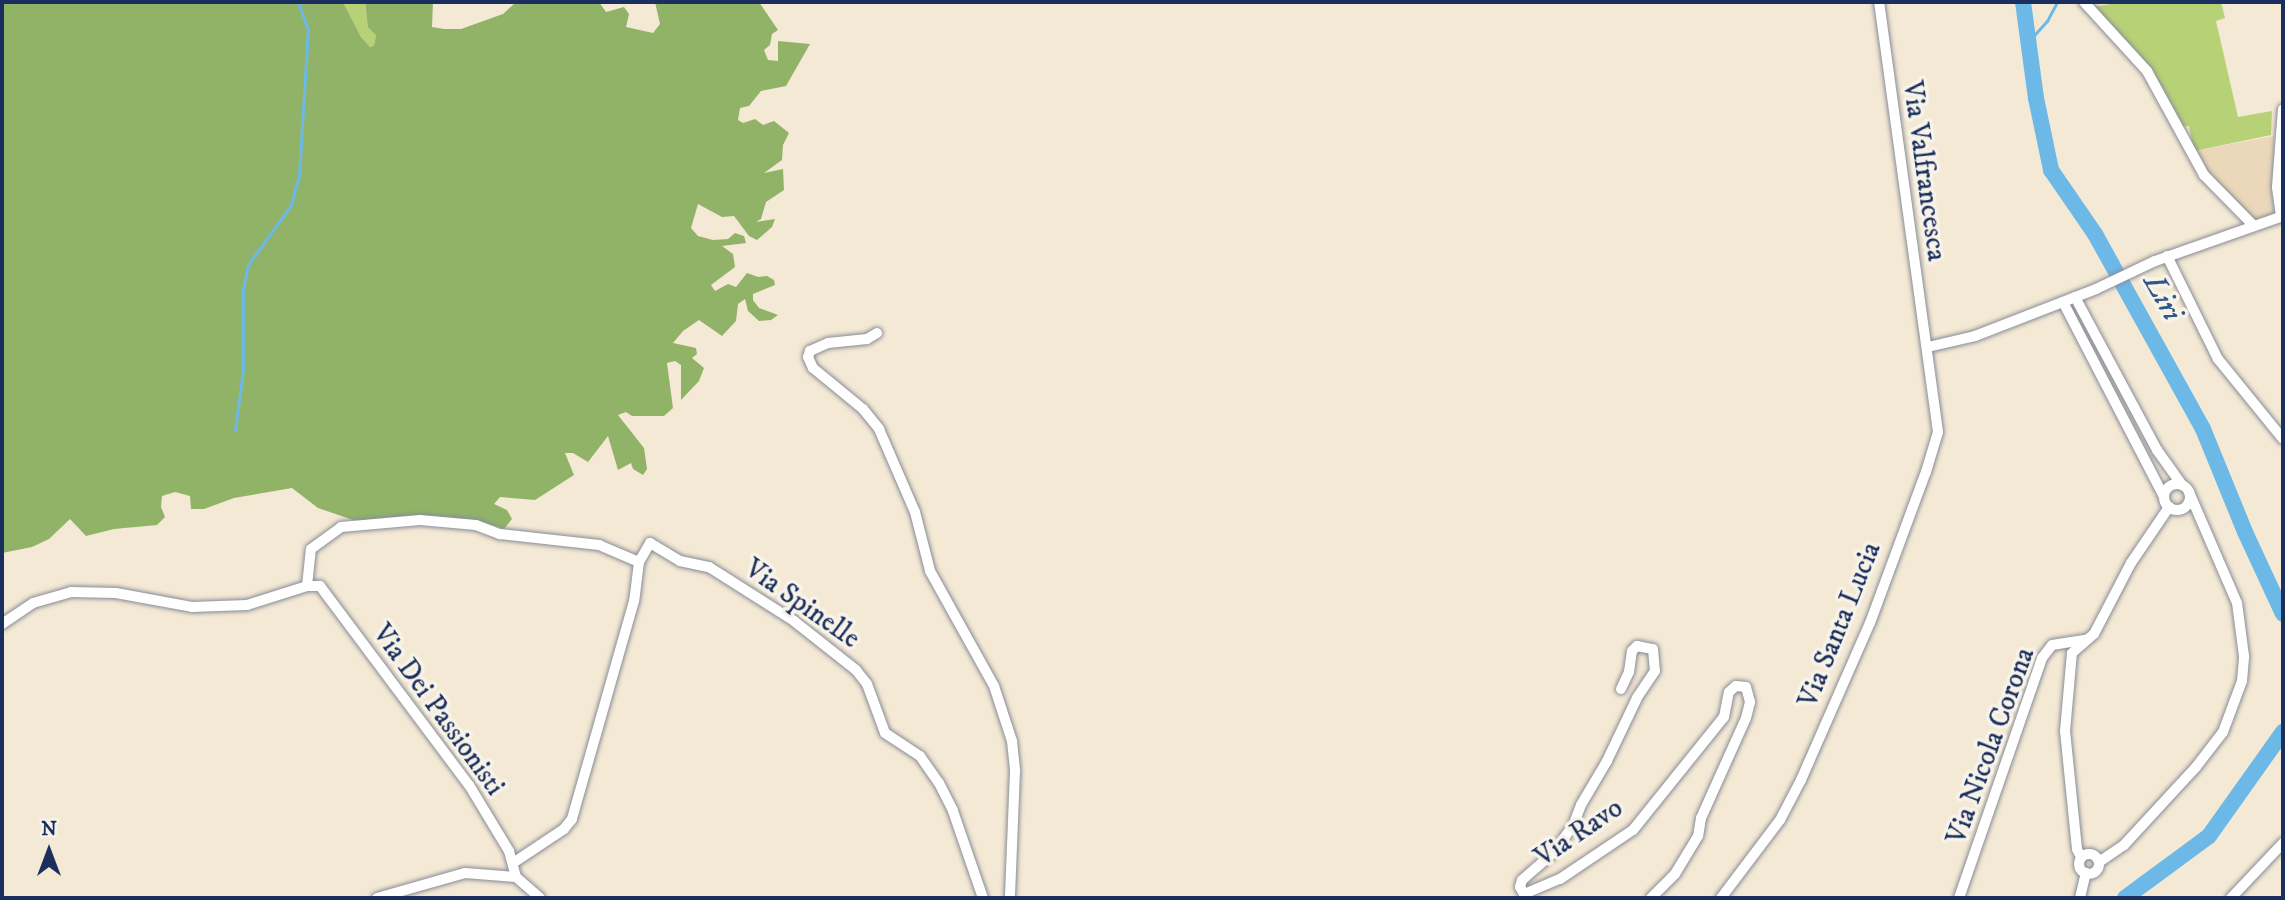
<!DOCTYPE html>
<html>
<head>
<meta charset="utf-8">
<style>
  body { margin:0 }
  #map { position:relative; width:2285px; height:900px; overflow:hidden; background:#f4e9d4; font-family:"IM FELL DW Pica",serif }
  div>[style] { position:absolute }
  .built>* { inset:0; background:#ebd8ba }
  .green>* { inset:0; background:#b7d177 }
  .forest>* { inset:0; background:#91b368 }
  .stream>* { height:2.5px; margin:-1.25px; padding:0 1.25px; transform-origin:1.25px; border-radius:1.25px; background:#6cb8e6 }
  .river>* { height:16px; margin:-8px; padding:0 8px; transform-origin:8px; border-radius:8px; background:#6cb8e6 }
  .roads { filter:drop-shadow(0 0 2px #888c99) drop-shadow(0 0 2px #888c99) }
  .street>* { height:10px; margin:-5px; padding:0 5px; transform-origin:5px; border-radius:5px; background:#fff }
  .street>.ring { margin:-5px; padding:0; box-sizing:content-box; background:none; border:10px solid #fff; border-radius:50% }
  span { translate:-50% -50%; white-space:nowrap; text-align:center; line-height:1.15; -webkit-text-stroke:7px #f7f3e8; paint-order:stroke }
  .street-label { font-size:28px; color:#1b2f5e }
  .water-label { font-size:30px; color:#335887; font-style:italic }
  .frame { position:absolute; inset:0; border:4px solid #1b2f5e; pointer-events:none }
  .north { position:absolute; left:14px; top:816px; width:70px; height:70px; -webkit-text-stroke:5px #f7f3e8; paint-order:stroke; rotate:0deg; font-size:19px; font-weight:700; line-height:28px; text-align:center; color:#1b2f5e }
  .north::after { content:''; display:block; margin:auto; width:24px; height:32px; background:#1b2f5e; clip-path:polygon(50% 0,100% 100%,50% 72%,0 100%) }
</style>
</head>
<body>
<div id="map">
  <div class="built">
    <div style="clip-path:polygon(2274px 136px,2272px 191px,2279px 215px,2254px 222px,2208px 175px,2194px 151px)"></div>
  </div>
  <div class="green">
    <div style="clip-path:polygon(343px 2px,365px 2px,366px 13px,376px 35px,374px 45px,369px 47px,361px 37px)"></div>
    <div style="clip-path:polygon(2124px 2px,2221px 2px,2225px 18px,2216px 21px,2238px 117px,2272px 111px,2271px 135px,2194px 151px,2189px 126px,2181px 127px,2163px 90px,2091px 7px)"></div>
  </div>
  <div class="forest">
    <div style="clip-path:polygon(2px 2px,343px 2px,361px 37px,370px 47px,374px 45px,376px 35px,368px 27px,365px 2px,433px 2px,432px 27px,444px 29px,461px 29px,503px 14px,516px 2px,587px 2px,585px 4px,599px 2px,606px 12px,624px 7px,629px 14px,626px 27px,653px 33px,660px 24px,655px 2px,759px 2px,778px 30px,772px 34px,770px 45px,764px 50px,768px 60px,778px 61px,778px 41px,810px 44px,786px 86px,761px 91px,749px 106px,740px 108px,738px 120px,743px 123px,755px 119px,763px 125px,774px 121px,789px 133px,783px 145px,782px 160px,764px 173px,783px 169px,784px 190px,766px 202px,761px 219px,756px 222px,775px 219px,772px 227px,757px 240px,749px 236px,734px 216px,722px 217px,698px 204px,691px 228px,698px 236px,713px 240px,728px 239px,735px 233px,744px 236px,746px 243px,722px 246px,733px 254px,735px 267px,711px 285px,715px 291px,728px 284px,736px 287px,747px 273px,758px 277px,767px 276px,774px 280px,775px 285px,753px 294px,753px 300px,759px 308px,778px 315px,771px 320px,759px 321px,748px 311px,745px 299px,738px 304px,736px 321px,722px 336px,699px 320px,683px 331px,673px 343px,696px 348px,697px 354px,692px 358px,704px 368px,699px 381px,681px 400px,681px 365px,675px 361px,667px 363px,673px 408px,664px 416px,632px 416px,626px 412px,618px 415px,644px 448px,647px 469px,643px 475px,633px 469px,631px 463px,618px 470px,608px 436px,588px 462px,573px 453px,565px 453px,574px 475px,535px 500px,500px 497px,494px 504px,507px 510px,512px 519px,504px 529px,483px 522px,427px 517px,356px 521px,318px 508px,292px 488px,234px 498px,204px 509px,191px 509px,190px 496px,175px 492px,162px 496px,161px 507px,165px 517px,157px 525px,114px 529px,86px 536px,70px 519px,49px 539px,32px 547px,2px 553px)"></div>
  </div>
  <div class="stream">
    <div style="left:2029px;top:41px;width:27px;rotate:-48deg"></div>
    <div style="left:2047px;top:21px;width:21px;rotate:-62deg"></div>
    <div style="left:235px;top:430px;width:61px;rotate:-82.4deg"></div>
    <div style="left:243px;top:370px;width:81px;rotate:-90deg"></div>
    <div style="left:243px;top:289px;width:25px;rotate:-78deg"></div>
    <div style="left:248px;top:265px;width:74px;rotate:-54.4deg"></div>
    <div style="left:291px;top:205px;width:30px;rotate:-75deg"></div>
    <div style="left:299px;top:176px;width:146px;rotate:-86.5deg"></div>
    <div style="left:308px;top:30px;width:30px;rotate:-110deg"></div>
  </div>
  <div class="river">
    <div style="left:2023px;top:2px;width:97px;rotate:82.3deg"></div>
    <div style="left:2036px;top:98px;width:74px;rotate:78.2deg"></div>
    <div style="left:2051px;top:170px;width:78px;rotate:55.5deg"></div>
    <div style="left:2095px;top:234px;width:223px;rotate:61deg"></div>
    <div style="left:2203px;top:429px;width:111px;rotate:67.8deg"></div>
    <div style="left:2245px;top:532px;width:90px;rotate:65.1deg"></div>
    <div style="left:2125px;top:898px;width:104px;rotate:-36.4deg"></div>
    <div style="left:2209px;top:836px;width:128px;rotate:-54.6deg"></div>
  </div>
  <div class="roads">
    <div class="street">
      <div style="left:2084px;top:2px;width:93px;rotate:47.6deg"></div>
      <div style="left:2147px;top:71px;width:119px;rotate:61.3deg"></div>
      <div style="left:2204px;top:175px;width:70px;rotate:45.6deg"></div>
      <div style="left:2281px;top:216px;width:29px;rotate:-98deg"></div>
      <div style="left:2277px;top:187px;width:78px;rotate:-85.6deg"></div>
      <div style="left:2167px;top:256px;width:115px;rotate:63.7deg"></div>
      <div style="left:2218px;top:359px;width:103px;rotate:50.9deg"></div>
      <div style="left:2075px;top:297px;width:174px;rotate:61.8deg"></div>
      <div style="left:2157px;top:450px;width:43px;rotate:54.5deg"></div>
      <div style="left:2063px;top:302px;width:220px;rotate:62.6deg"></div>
      <div style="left:877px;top:333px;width:12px;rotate:149deg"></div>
      <div style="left:867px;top:339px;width:39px;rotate:174deg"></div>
      <div style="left:828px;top:343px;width:20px;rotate:156deg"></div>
      <div style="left:810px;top:351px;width:6px;rotate:108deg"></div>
      <div style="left:808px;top:357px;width:12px;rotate:66deg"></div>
      <div style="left:813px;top:368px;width:65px;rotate:39.4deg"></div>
      <div style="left:863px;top:409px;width:26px;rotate:51deg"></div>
      <div style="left:879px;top:429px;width:90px;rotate:66.6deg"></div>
      <div style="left:915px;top:512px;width:61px;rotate:75.7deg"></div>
      <div style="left:930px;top:571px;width:132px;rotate:60.9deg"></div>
      <div style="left:994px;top:686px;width:58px;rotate:71.9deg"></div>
      <div style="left:1012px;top:741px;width:30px;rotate:84deg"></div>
      <div style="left:1015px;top:771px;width:127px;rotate:92.3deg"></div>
      <div style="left:1928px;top:347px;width:48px;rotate:-13.2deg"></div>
      <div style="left:1975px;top:336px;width:130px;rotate:-21.2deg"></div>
      <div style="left:2096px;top:289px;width:65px;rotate:-25.4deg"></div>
      <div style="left:2155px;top:261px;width:136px;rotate:-19.4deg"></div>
      <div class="ring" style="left:2164px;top:484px;width:16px;height:16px"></div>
      <div style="left:639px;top:562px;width:22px;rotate:-60deg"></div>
      <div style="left:650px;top:543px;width:35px;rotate:31deg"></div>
      <div style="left:680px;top:561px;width:30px;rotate:12deg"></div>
      <div style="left:709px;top:567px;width:101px;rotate:32.4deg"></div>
      <div style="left:794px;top:621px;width:79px;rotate:38.3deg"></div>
      <div style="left:856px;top:670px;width:18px;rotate:52deg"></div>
      <div style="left:867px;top:684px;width:52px;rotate:69.8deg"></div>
      <div style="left:885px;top:733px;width:42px;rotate:33.3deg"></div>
      <div style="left:920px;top:756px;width:33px;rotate:55deg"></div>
      <div style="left:939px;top:783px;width:31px;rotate:63deg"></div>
      <div style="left:953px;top:811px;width:92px;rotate:71deg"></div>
      <div style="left:307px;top:586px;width:37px;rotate:-84deg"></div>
      <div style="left:311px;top:549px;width:37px;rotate:-36deg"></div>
      <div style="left:341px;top:527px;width:79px;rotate:-5.1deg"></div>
      <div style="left:420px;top:520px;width:56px;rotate:5.1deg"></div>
      <div style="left:476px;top:525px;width:26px;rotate:21deg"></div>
      <div style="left:500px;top:534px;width:100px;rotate:6.3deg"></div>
      <div style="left:599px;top:545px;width:43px;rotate:23deg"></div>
      <div style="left:639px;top:562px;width:39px;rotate:97deg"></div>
      <div style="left:634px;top:601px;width:227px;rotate:105.9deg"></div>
      <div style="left:572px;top:819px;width:13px;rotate:129deg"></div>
      <div style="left:564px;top:829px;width:61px;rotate:146.3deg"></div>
      <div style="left:2px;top:624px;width:37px;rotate:-34deg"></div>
      <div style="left:33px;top:603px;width:40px;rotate:-16deg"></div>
      <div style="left:71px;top:592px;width:45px;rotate:1.3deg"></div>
      <div style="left:116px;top:593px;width:77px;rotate:10.4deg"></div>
      <div style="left:192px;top:607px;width:55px;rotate:-2.1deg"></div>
      <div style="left:247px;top:605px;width:63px;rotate:-17.6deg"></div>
      <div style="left:307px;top:586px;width:13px"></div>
      <div style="left:320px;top:586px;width:249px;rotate:53.2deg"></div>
      <div style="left:469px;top:785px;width:77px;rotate:58.8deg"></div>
      <div style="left:509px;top:851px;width:27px;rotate:75deg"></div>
      <div style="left:1621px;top:689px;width:19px;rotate:-65deg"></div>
      <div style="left:1629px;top:672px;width:21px;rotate:-82deg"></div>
      <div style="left:1632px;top:651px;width:7px;rotate:-45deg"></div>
      <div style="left:1637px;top:646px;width:16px;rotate:11deg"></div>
      <div style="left:1653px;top:649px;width:22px;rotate:85deg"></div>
      <div style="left:1655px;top:671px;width:32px;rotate:124deg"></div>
      <div style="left:1637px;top:698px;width:70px;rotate:115.5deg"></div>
      <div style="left:1607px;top:761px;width:51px;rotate:120.6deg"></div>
      <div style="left:1581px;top:805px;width:22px;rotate:111deg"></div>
      <div style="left:1573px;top:826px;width:34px;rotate:127deg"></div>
      <div style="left:1553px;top:853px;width:41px;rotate:138.9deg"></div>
      <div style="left:1522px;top:880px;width:7px;rotate:106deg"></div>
      <div style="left:1520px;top:887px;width:8px;rotate:60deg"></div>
      <div style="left:1524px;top:894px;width:39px;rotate:-23deg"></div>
      <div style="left:1560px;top:879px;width:88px;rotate:-33.9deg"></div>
      <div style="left:1633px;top:830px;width:145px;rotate:-51.2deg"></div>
      <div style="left:1724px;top:717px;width:25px;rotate:-79deg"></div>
      <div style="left:1729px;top:692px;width:9px;rotate:-41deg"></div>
      <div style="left:1736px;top:686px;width:10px;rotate:6deg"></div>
      <div style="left:1746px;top:687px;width:16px;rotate:75deg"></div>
      <div style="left:1750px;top:702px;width:16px;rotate:104deg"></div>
      <div style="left:1746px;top:718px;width:110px;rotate:114.2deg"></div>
      <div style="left:1701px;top:818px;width:18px;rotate:99deg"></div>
      <div style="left:1698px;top:836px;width:44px;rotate:121.2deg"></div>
      <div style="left:1675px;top:874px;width:34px;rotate:135deg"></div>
      <div class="ring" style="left:2079px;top:854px;width:10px;height:10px"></div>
      <div style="left:2081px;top:857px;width:9px;rotate:-117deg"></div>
      <div style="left:2077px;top:849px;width:119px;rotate:-95.8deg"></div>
      <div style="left:2065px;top:731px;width:78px;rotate:-84.9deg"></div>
      <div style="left:2072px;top:653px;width:29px;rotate:-41deg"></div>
      <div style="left:2094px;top:634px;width:80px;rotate:-62.5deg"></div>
      <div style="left:2131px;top:563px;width:68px;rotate:-55.8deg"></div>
      <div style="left:2099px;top:862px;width:30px;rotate:-34deg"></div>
      <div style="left:2124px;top:845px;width:106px;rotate:-47.3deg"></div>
      <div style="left:2196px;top:767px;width:44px;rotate:-52.4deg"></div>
      <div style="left:2223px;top:732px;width:54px;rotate:-69.6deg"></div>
      <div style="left:2242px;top:681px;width:25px;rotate:-85deg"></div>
      <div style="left:2244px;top:656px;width:53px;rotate:-97.5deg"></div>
      <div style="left:2237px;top:603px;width:121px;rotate:-113.4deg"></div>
      <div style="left:516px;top:877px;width:32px;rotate:41deg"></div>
      <div style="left:377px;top:898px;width:91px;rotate:-15.9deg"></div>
      <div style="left:465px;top:873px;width:51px;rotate:4.5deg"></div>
      <div style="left:1721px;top:898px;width:98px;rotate:-52.9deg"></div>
      <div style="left:1780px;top:820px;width:45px;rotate:-62.3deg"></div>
      <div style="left:1801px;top:780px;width:171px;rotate:-66.3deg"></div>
      <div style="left:1870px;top:623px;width:161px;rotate:-69.7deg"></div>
      <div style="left:1926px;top:472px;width:42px;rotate:-73.3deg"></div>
      <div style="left:1938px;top:432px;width:434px;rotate:-97.8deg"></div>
      <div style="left:1959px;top:898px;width:254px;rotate:-70.9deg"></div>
      <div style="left:2042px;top:658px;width:16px;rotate:-52deg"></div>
      <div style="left:2052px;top:645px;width:36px;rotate:-9deg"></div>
      <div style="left:2080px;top:898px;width:26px;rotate:-77deg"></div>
      <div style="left:2231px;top:898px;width:76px;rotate:-46.6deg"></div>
    </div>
  </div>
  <div class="street-label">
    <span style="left:1924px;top:171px;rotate:82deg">Via Valfrancesca</span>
    <span style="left:802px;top:604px;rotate:35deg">Via Spinelle</span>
    <span style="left:1840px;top:625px;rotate:-68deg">Via Santa Lucia</span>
    <span style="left:438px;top:710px;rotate:54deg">Via Dei Passionisti</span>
    <span style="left:1991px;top:746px;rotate:-70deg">Via Nicola Corona</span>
    <span style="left:1579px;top:833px;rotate:-34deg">Via Ravo</span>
  </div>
  <div class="water-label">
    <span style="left:2162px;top:298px;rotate:61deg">Liri</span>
  </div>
  <div class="frame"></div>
  <div class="north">N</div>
</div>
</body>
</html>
